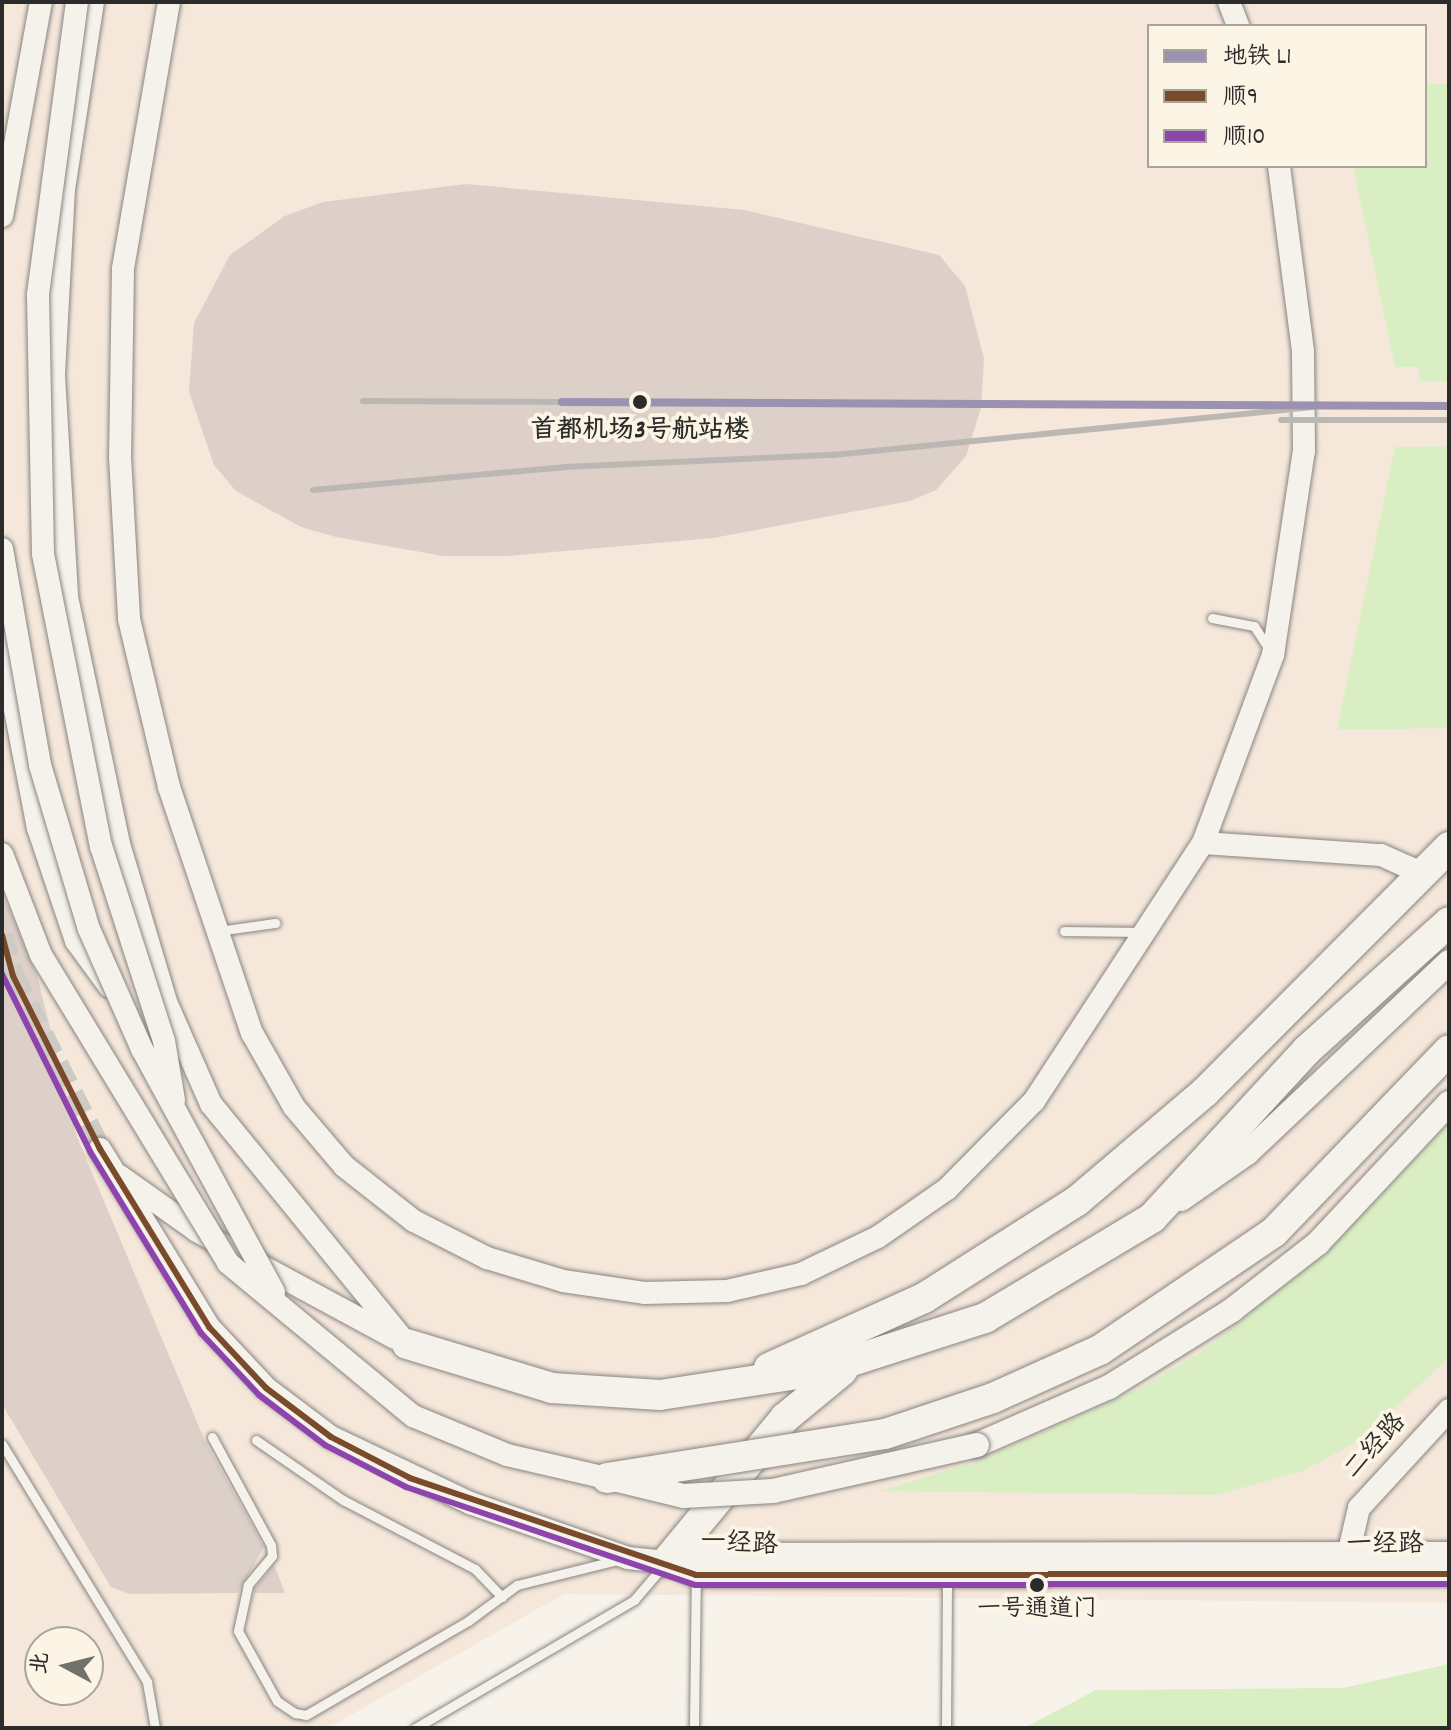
<!DOCTYPE html>
<html>
<head>
<meta charset="utf-8">
<style>
  body { margin:0 }
  #map { position:relative; width:1451px; height:1730px; overflow:hidden; background:#f7f3ea; font-family:Dekko,"LXGW WenKai TC",sans-serif }
  div>[style] { position:absolute }
  .built>* { inset:0; background:#f5e7da }
  .green>* { inset:0; background:#daeec4 }
  .building>* { inset:0; background:#dcd0c8 }
  .tertiary-tunnel>* { height:22px; margin-top:-11px; transform-origin:0; background:repeating-linear-gradient(90deg,#cecbc4 0 22px,transparent 0 33px) }
  .roads { filter:drop-shadow(0 0 2px #878581) drop-shadow(0 0 2px #878581) }
  .service>* { height:9px; margin:-4.5px; padding:0 4.5px; transform-origin:4.5px; border-radius:4.5px; background:#f5f2ec }
  .tertiary>* { height:22px; margin:-11px; padding:0 11px; transform-origin:11px; border-radius:11px; background:#f5f2ec }
  .secondary>* { height:24px; margin:-12px; padding:0 12px; transform-origin:12px; border-radius:12px; background:#f5f2ec }
  .trunk>* { height:30px; margin:-15px; padding:0 15px; transform-origin:15px; border-radius:15px; background:#f5f2ec }
  .rail>* { height:6px; margin:-3px; padding:0 3px; transform-origin:3px; border-radius:3px; background:#bbb8b4 }
  .bridges { filter:drop-shadow(0 0 2px #878581) drop-shadow(0 0 2px #878581) }
  .tertiary-bridge>* { height:22px; margin:-11px; padding:0 11px; transform-origin:11px; border-radius:11px; background:#f5f2ec }
  .secondary-bridge>* { height:24px; margin:-12px; padding:0 12px; transform-origin:12px; border-radius:12px; background:#f5f2ec }
  .trunk-bridge>* { height:30px; margin:-15px; padding:0 15px; transform-origin:15px; border-radius:15px; background:#f5f2ec }
  .bus-1>* { height:6px; margin:-3px; padding:0 3px; transform-origin:3px; border-radius:3px; background:#7a4b2a }
  .bus-2>* { height:6px; margin:-3px; padding:0 3px; transform-origin:3px; border-radius:3px; background:#8e44ad }
  .metro-1>* { height:8px; margin:-4px; padding:0 4px; transform-origin:4px; border-radius:4px; background:#9b91b1 }
  .dots>* { width:22px; height:22px; translate:-50% -50%; box-sizing:border-box; border:4px solid #fcf5e5; border-radius:50% }
  span { translate:-50% -50%; white-space:nowrap; text-align:center; line-height:1.15; -webkit-text-stroke:8px #fcf5e5; paint-order:stroke }
  .bus-label { font-size:24px; color:#2b2b2b }
  .stop-label { font-size:26px; color:#2b2b2b; font-weight:700 }
  .street-label { font-size:26px; color:#2b2b2b }
  .frame { position:absolute; inset:0; border:4px solid #2b2b2b; pointer-events:none }
  .legend { position:absolute; left:1147px; top:24px; width:280px; height:144px; box-sizing:border-box; background:#fcf5e5; border:2px solid #a8a49b; margin:0; padding:10px 14px; list-style:none; font-size:24px; color:#2b2b2b }
  .legend li { display:flex; align-items:center; gap:16px; height:40px }
  .legend b { width:40px; border:2px solid #a8a49b }
  .north { position:absolute; left:24px; top:1626px; width:80px; height:80px; box-sizing:border-box; background:#fcf5e5; border:2px solid #a8a49b; border-radius:50%; rotate:277deg; font-size:22px; font-weight:700; line-height:32px; text-align:center; color:#2b2b2b }
  .north::after { content:''; display:block; margin:auto; width:28px; height:36px; background:#72716e; clip-path:polygon(50% 0,100% 100%,50% 72%,0 100%) }
</style>
</head>
<body>
<div id="map">
  <div class="built">
    <div style="clip-path:polygon(evenodd,2px 2px,1449px 2px,1449px 1603px,564px 1594px,328px 1728px,2px 1728px,2px 2px,1149px 26px,1425px 26px,1425px 166px,1149px 166px,1149px 26px,2px 2px,40px 1642px,88px 1642px,88px 1690px,40px 1690px,40px 1642px)"></div>
  </div>
  <div class="green">
    <div style="clip-path:polygon(1425px 84px,1449px 84px,1449px 381px,1420px 381px,1419px 367px,1395px 367px,1353px 166px,1425px 166px)"></div>
    <div style="clip-path:polygon(1449px 446px,1449px 728px,1337px 730px,1395px 447px)"></div>
    <div style="clip-path:polygon(1449px 1124px,1449px 1358px,1360px 1440px,1303px 1471px,1216px 1495px,881px 1491px,981px 1460px,1140px 1388px,1201px 1352px,1324px 1254px)"></div>
    <div style="clip-path:polygon(1449px 1664px,1449px 1728px,1024px 1728px,1096px 1690px,1343px 1688px)"></div>
  </div>
  <div class="building">
    <div style="clip-path:polygon(466px 184px,744px 210px,939px 255px,965px 286px,984px 359px,981px 408px,966px 456px,936px 490px,910px 501px,713px 538px,508px 556px,443px 556px,336px 537px,301px 527px,236px 491px,214px 465px,189px 392px,194px 323px,230px 255px,285px 216px,323px 202px)"></div>
    <div style="clip-path:polygon(2px 893px,37px 975px,77px 1137px,205px 1441px,264px 1547px,238px 1593px,130px 1594px,111px 1587px,2px 1404px)"></div>
    <div style="clip-path:polygon(274px 1565px,285px 1593px,254px 1593px,255px 1588px)"></div>
  </div>
  <div class="tertiary-tunnel">
    <div style="left:2px;top:935px;width:42px;rotate:75deg"></div>
    <div style="left:13px;top:976px;width:194px;rotate:63.3deg"></div>
  </div>
  <div class="roads">
    <div class="service">
      <div style="left:1212px;top:618px;width:43px;rotate:10.8deg"></div>
      <div style="left:1254px;top:626px;width:30px;rotate:57deg"></div>
      <div style="left:218px;top:931px;width:58px;rotate:-8deg"></div>
      <div style="left:1064px;top:931px;width:77px;rotate:0.7deg"></div>
      <div style="left:212px;top:1437px;width:123px;rotate:61.4deg"></div>
      <div style="left:271px;top:1545px;width:11px;rotate:85deg"></div>
      <div style="left:272px;top:1556px;width:38px;rotate:130deg"></div>
      <div style="left:248px;top:1585px;width:47px;rotate:102.3deg"></div>
      <div style="left:238px;top:1631px;width:80px;rotate:60.9deg"></div>
      <div style="left:277px;top:1701px;width:22px;rotate:34deg"></div>
      <div style="left:295px;top:1713px;width:11px;rotate:10deg"></div>
      <div style="left:306px;top:1715px;width:187px;rotate:-30.1deg"></div>
      <div style="left:468px;top:1621px;width:61px;rotate:-36.3deg"></div>
      <div style="left:517px;top:1585px;width:103px;rotate:-14deg"></div>
      <div style="left:256px;top:1440px;width:106px;rotate:34.6deg"></div>
      <div style="left:343px;top:1500px;width:149px;rotate:27.6deg"></div>
      <div style="left:475px;top:1569px;width:39px;rotate:46deg"></div>
      <div style="left:2px;top:1444px;width:279px;rotate:58.6deg"></div>
      <div style="left:147px;top:1682px;width:47px;rotate:80.1deg"></div>
      <div style="left:415px;top:1728px;width:254px;rotate:-30.3deg"></div>
      <div style="left:634px;top:1600px;width:46px;rotate:-49.4deg"></div>
      <div style="left:694px;top:1728px;width:153px;rotate:-89.3deg"></div>
      <div style="left:946px;top:1728px;width:153px;rotate:-89.6deg"></div>
    </div>
    <div class="tertiary">
      <div style="left:93px;top:2px;width:189px;rotate:98.8deg"></div>
      <div style="left:64px;top:189px;width:187px;rotate:93.1deg"></div>
      <div style="left:54px;top:376px;width:221px;rotate:86.6deg"></div>
      <div style="left:67px;top:597px;width:252px;rotate:78.1deg"></div>
      <div style="left:119px;top:844px;width:165px;rotate:73.4deg"></div>
      <div style="left:166px;top:1002px;width:111px;rotate:66.2deg"></div>
      <div style="left:211px;top:1104px;width:310px;rotate:50.8deg"></div>
      <div style="left:169px;top:2px;width:271px;rotate:99.8deg"></div>
      <div style="left:123px;top:269px;width:188px;rotate:90.9deg"></div>
      <div style="left:120px;top:457px;width:162px;rotate:86.8deg"></div>
      <div style="left:129px;top:619px;width:173px;rotate:76.6deg"></div>
      <div style="left:169px;top:787px;width:260px;rotate:71.4deg"></div>
      <div style="left:252px;top:1033px;width:85px;rotate:60.4deg"></div>
      <div style="left:294px;top:1107px;width:77px;rotate:49.7deg"></div>
      <div style="left:344px;top:1166px;width:89px;rotate:38.2deg"></div>
      <div style="left:414px;top:1221px;width:82px;rotate:26.9deg"></div>
      <div style="left:487px;top:1258px;width:79px;rotate:16.8deg"></div>
      <div style="left:563px;top:1281px;width:82px;rotate:8.4deg"></div>
      <div style="left:644px;top:1293px;width:83px;rotate:-1.4deg"></div>
      <div style="left:727px;top:1291px;width:76px;rotate:-12.9deg"></div>
      <div style="left:801px;top:1274px;width:85px;rotate:-25.7deg"></div>
      <div style="left:878px;top:1237px;width:84px;rotate:-34.8deg"></div>
      <div style="left:947px;top:1189px;width:124px;rotate:-45.3deg"></div>
      <div style="left:1034px;top:1101px;width:308px;rotate:-56.8deg"></div>
      <div style="left:1203px;top:843px;width:201px;rotate:-69.6deg"></div>
      <div style="left:1273px;top:655px;width:206px;rotate:-81.4deg"></div>
      <div style="left:1304px;top:451px;width:100px;rotate:-90.6deg"></div>
      <div style="left:1303px;top:351px;width:187px;rotate:-97.4deg"></div>
      <div style="left:1229px;top:2px;width:26px;rotate:69deg"></div>
      <div style="left:2px;top:216px;width:218px;rotate:-79.7deg"></div>
      <div style="left:2px;top:643px;width:188px;rotate:79deg"></div>
      <div style="left:38px;top:828px;width:119px;rotate:71.4deg"></div>
      <div style="left:76px;top:941px;width:56px;rotate:53.7deg"></div>
      <div style="left:1203px;top:843px;width:178px;rotate:3.9deg"></div>
      <div style="left:1381px;top:855px;width:42px;rotate:24.1deg"></div>
      <div style="left:100px;top:1149px;width:209px;rotate:58.5deg"></div>
      <div style="left:209px;top:1327px;width:83px;rotate:46.9deg"></div>
      <div style="left:266px;top:1388px;width:81px;rotate:37deg"></div>
      <div style="left:331px;top:1437px;width:154px;rotate:25.4deg"></div>
      <div style="left:470px;top:1503px;width:167px;rotate:19.2deg"></div>
      <div style="left:628px;top:1558px;width:38px;rotate:6deg"></div>
      <div style="left:118px;top:1175px;width:97px;rotate:35.3deg"></div>
      <div style="left:197px;top:1231px;width:225px;rotate:28.4deg"></div>
      <div style="left:1344px;top:1572px;width:66px;rotate:-76.8deg"></div>
      <div style="left:1359px;top:1508px;width:133px;rotate:-47.4deg"></div>
    </div>
    <div class="secondary">
      <div style="left:1181px;top:1199px;width:80px;rotate:-34.9deg"></div>
      <div style="left:1247px;top:1153px;width:278px;rotate:-43.4deg"></div>
      <div style="left:977px;top:1445px;width:144px;rotate:-23.7deg"></div>
      <div style="left:1109px;top:1387px;width:145px;rotate:-32deg"></div>
      <div style="left:1232px;top:1310px;width:109px;rotate:-37.9deg"></div>
      <div style="left:1318px;top:1243px;width:192px;rotate:-46.9deg"></div>
      <div style="left:666px;top:1562px;width:33px;rotate:23deg"></div>
      <div style="left:696px;top:1575px;width:753px;rotate:-0.08deg"></div>
      <div style="left:666px;top:1562px;width:32px;rotate:-13deg"></div>
      <div style="left:697px;top:1555px;width:752px;rotate:-0.08deg"></div>
    </div>
    <div class="trunk">
      <div style="left:407px;top:1344px;width:152px;rotate:16.9deg"></div>
      <div style="left:552px;top:1388px;width:108px;rotate:3.7deg"></div>
      <div style="left:660px;top:1395px;width:166px;rotate:-8.7deg"></div>
      <div style="left:824px;top:1370px;width:169px;rotate:-17.9deg"></div>
      <div style="left:985px;top:1318px;width:195px;rotate:-30.9deg"></div>
      <div style="left:1152px;top:1218px;width:229px;rotate:-47.3deg"></div>
      <div style="left:1307px;top:1050px;width:191px;rotate:-42deg"></div>
      <div style="left:769px;top:1368px;width:170px;rotate:-24.3deg"></div>
      <div style="left:924px;top:1298px;width:181px;rotate:-32.4deg"></div>
      <div style="left:1077px;top:1201px;width:168px;rotate:-40.4deg"></div>
      <div style="left:1205px;top:1092px;width:346px;rotate:-45.1deg"></div>
      <div style="left:666px;top:1562px;width:187px;rotate:-50.4deg"></div>
      <div style="left:785px;top:1418px;width:75px;rotate:-39.6deg"></div>
    </div>
  </div>
  <div class="rail">
    <div style="left:363px;top:401px;width:199px;rotate:0.3deg"></div>
    <div style="left:1281px;top:420px;width:168px"></div>
    <div style="left:313px;top:490px;width:252px;rotate:-5.2deg"></div>
    <div style="left:564px;top:467px;width:269px;rotate:-2.6deg"></div>
    <div style="left:833px;top:455px;width:482px;rotate:-5.7deg"></div>
  </div>
  <div class="bridges">
    <div class="tertiary-bridge">
      <div style="left:77px;top:2px;width:296px;rotate:97.6deg"></div>
      <div style="left:38px;top:295px;width:259px;rotate:88.9deg"></div>
      <div style="left:43px;top:554px;width:298px;rotate:78.8deg"></div>
      <div style="left:101px;top:846px;width:205px;rotate:72.1deg"></div>
      <div style="left:164px;top:1041px;width:60px;rotate:80.4deg"></div>
      <div style="left:2px;top:549px;width:219px;rotate:80deg"></div>
      <div style="left:40px;top:765px;width:171px;rotate:73.4deg"></div>
      <div style="left:89px;top:929px;width:131px;rotate:66.2deg"></div>
      <div style="left:142px;top:1049px;width:277px;rotate:61.5deg"></div>
      <div style="left:2px;top:854px;width:108px;rotate:68.9deg"></div>
      <div style="left:41px;top:955px;width:360px;rotate:58.7deg"></div>
      <div style="left:228px;top:1263px;width:240px;rotate:39.6deg"></div>
      <div style="left:413px;top:1416px;width:102px;rotate:22.5deg"></div>
      <div style="left:507px;top:1455px;width:103px;rotate:13deg"></div>
    </div>
    <div class="secondary-bridge">
      <div style="left:614px;top:1479px;width:72px;rotate:13.7deg"></div>
      <div style="left:684px;top:1496px;width:89px;rotate:-3.2deg"></div>
      <div style="left:773px;top:1491px;width:209px;rotate:-12.7deg"></div>
    </div>
    <div class="trunk-bridge">
      <div style="left:607px;top:1478px;width:281px;rotate:-9deg"></div>
      <div style="left:885px;top:1434px;width:114px;rotate:-18.4deg"></div>
      <div style="left:993px;top:1398px;width:117px;rotate:-24.2deg"></div>
      <div style="left:1100px;top:1350px;width:210px;rotate:-34.1deg"></div>
      <div style="left:1274px;top:1232px;width:252px;rotate:-46.1deg"></div>
    </div>
  </div>
  <div class="bus-1">
    <div style="left:2px;top:935px;width:42px;rotate:75deg"></div>
    <div style="left:13px;top:976px;width:194px;rotate:63.3deg"></div>
    <div style="left:100px;top:1149px;width:209px;rotate:58.5deg"></div>
    <div style="left:209px;top:1327px;width:83px;rotate:46.9deg"></div>
    <div style="left:266px;top:1388px;width:81px;rotate:37deg"></div>
    <div style="left:331px;top:1437px;width:89px;rotate:27.4deg"></div>
    <div style="left:410px;top:1478px;width:302px;rotate:18.7deg"></div>
    <div style="left:696px;top:1575px;width:753px;rotate:-0.08deg"></div>
  </div>
  <div class="bus-2">
    <div style="left:2px;top:974px;width:200px;rotate:63.6deg"></div>
    <div style="left:91px;top:1153px;width:211px;rotate:58.6deg"></div>
    <div style="left:201px;top:1333px;width:85px;rotate:46.9deg"></div>
    <div style="left:259px;top:1395px;width:83px;rotate:37.1deg"></div>
    <div style="left:325px;top:1445px;width:91px;rotate:27.4deg"></div>
    <div style="left:406px;top:1487px;width:305px;rotate:18.7deg"></div>
    <div style="left:695px;top:1585px;width:754px;rotate:-0.08deg"></div>
  </div>
  <div class="metro-1">
    <div style="left:562px;top:402px;width:887px;rotate:0.26deg"></div>
  </div>
  <div class="dots">
    <div style="left:640px;top:402px;background:#2b2b2b"></div>
    <div style="left:1037px;top:1585px;background:#2b2b2b"></div>
  </div>
  <div class="bus-label">
    <span style="left:1037px;top:1611px">一号通道门</span>
  </div>
  <div class="stop-label">
    <span style="left:640px;top:432px">首都机场3号航站楼</span>
  </div>
  <div class="street-label">
    <span style="left:1376px;top:1447px;rotate:-48deg">二经路</span>
    <span style="left:739px;top:1545px;rotate:3deg">一经路</span>
    <span style="left:1385px;top:1546px">一经路</span>
  </div>
  <div class="frame"></div>
  <ul class="legend">
  <li><b style="height:10px;background:#9b91b1"></b>地铁 L1</li>
  <li><b style="height:10px;background:#7a4b2a"></b>顺9</li>
  <li><b style="height:10px;background:#8e44ad"></b>顺10</li>
  </ul>
  <div class="north">北</div>
</div>
</body>
</html>
